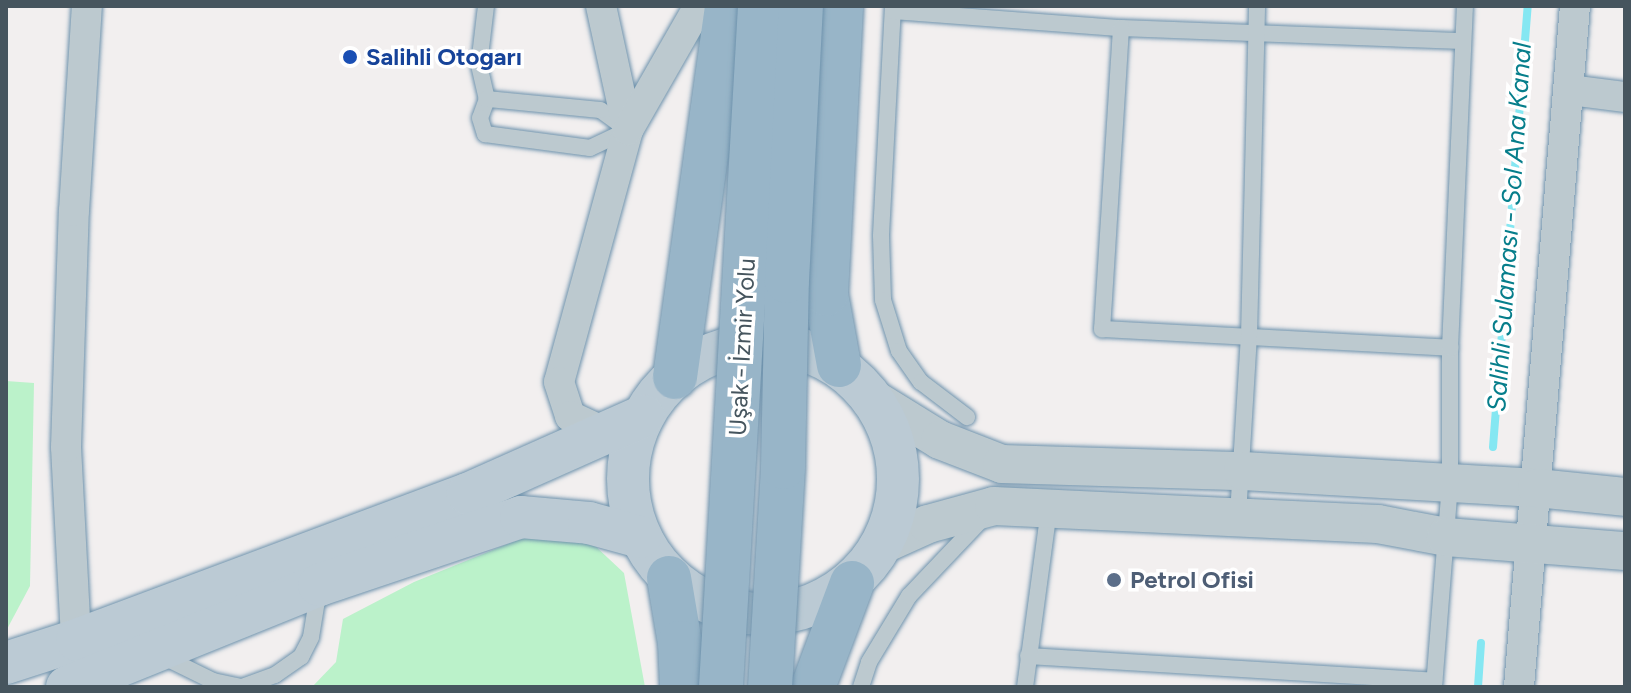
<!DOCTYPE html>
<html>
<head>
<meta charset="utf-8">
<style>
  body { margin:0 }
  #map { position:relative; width:1631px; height:693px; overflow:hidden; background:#f2efef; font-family:Figtree,sans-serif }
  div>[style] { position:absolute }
  .green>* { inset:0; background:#bbf2ca }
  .stream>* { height:8px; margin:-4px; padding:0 4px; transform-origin:4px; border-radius:4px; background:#85e7f2 }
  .roads { filter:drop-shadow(0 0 2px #6f93ad) drop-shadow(0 0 2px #6f93ad) }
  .service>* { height:16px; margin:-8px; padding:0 8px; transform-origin:8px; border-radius:8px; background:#bcc9cf }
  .minor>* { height:30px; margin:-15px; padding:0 15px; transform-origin:15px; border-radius:15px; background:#bcc9cf }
  .tertiary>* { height:38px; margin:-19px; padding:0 19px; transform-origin:19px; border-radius:19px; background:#bcc9cf }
  .secondary>* { height:42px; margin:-21px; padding:0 21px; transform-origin:21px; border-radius:21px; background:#bbcad4 }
  .secondary>.ring { margin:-21px; padding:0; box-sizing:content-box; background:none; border:42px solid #bbcad4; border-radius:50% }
  .trunk>* { height:44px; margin:-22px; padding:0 22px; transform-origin:22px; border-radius:22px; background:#98b5c8 }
  .bridges { filter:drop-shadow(0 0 2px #6f93ad) drop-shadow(0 0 2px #6f93ad) }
  .trunk-bridge>* { height:44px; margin:-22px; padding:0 22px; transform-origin:22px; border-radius:22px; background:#98b5c8 }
  .dots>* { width:22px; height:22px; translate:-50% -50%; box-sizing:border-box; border:4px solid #fff; border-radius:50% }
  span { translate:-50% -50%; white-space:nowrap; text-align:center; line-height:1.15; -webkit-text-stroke:7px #fff; paint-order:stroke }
  .transit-label { font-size:24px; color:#164399; font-weight:700 }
  .left { translate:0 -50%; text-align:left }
  .street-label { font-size:24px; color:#46555e }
  .service-label { font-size:24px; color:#4e5e75; font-weight:700 }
  .water-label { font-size:26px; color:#067e8b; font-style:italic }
  .frame { position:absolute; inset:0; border:8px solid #46555e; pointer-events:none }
</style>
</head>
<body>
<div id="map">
  <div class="green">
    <div style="clip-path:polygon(6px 381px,34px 383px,30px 586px,6px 631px)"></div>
    <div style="clip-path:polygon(522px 538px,592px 543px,624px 573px,645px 687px,312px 687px,336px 662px,343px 619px,414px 582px)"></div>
  </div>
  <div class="stream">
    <div style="left:1493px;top:447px;width:442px;rotate:-85.5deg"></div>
    <div style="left:1478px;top:687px;width:44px;rotate:-86.1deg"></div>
  </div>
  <div class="roads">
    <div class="service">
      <div style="left:486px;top:6px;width:59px;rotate:96.8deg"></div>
      <div style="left:479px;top:65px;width:35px;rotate:77deg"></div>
      <div style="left:487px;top:99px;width:20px;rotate:110deg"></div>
      <div style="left:480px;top:118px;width:17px;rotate:73deg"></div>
      <div style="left:485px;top:134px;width:106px;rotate:7.6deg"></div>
      <div style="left:590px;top:148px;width:42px;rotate:-25.3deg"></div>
      <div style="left:628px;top:130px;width:34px;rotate:-144deg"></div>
      <div style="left:600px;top:110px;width:114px;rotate:-174.4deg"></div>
      <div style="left:893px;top:6px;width:230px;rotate:93deg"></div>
      <div style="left:881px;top:236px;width:64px;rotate:88.2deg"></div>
      <div style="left:883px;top:300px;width:53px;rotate:72.6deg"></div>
      <div style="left:899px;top:351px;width:38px;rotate:55deg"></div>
      <div style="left:921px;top:382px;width:58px;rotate:37.3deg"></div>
      <div style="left:893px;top:11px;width:229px;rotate:4.3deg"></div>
      <div style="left:1121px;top:28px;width:342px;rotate:2.2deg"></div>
      <div style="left:1121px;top:28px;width:302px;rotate:93.6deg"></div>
      <div style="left:1102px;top:329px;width:349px;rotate:3.1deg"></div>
      <div style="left:1238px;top:515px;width:179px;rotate:-86.5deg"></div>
      <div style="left:1249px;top:336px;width:330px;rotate:-88.6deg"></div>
      <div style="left:160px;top:655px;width:59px;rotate:26.1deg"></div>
      <div style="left:213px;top:681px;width:29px;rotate:12deg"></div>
      <div style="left:1028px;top:656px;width:407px;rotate:3.5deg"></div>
      <div style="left:242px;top:687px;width:35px;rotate:-20deg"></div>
      <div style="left:275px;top:675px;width:32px;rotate:-35deg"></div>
      <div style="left:301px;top:657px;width:22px;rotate:-63deg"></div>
      <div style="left:311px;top:637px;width:50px;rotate:-80.7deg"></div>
      <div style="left:861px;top:687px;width:26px;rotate:-72deg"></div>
      <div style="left:869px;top:662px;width:77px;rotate:-58.8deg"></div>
      <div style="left:909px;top:596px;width:110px;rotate:-46.5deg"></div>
      <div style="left:1025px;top:687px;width:179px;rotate:-82.3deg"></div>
      <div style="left:1434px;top:687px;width:203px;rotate:-85.5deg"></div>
      <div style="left:1450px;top:485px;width:137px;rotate:-90deg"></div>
      <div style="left:1450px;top:348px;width:342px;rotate:-87.5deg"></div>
    </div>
    <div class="minor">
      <div style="left:601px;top:6px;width:127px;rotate:77.7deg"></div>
      <div style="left:628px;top:130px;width:261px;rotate:105.3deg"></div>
      <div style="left:559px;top:382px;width:36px;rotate:72deg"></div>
      <div style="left:570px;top:416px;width:38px;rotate:25deg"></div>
      <div style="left:1570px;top:90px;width:55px;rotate:7.3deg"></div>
      <div style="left:628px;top:130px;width:143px;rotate:-60.2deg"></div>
      <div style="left:77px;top:657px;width:210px;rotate:-93deg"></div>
      <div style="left:66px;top:447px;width:236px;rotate:-88.1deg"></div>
      <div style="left:74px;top:211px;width:205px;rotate:-86.4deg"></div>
      <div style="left:1519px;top:687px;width:683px;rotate:-85.3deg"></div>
    </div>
    <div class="tertiary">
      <div style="left:875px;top:400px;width:76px;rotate:31.6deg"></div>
      <div style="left:940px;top:440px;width:66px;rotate:21.2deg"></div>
      <div style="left:1002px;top:464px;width:241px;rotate:1.7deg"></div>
      <div style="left:1243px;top:471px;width:294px;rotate:3.3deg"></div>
      <div style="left:1537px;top:488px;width:88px;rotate:5.8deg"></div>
      <div style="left:884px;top:544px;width:48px;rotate:-24.4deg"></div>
      <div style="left:928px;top:524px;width:68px;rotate:-15.3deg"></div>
      <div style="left:994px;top:506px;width:384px;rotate:2.7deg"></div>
      <div style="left:1378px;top:524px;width:69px;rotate:10.8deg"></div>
      <div style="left:1446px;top:537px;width:180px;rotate:4.5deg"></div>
    </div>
    <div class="secondary">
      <div class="ring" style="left:628px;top:344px;width:228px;height:228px"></div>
      <div style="left:6px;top:663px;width:75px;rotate:-17.9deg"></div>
      <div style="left:77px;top:640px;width:417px;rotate:-20.5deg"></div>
      <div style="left:468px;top:494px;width:192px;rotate:-24deg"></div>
      <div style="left:67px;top:687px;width:272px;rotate:-22deg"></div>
      <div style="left:319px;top:585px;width:213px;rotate:-18.6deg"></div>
      <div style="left:521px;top:517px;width:68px;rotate:5deg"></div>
      <div style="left:589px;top:523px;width:53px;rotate:15.4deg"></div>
    </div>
    <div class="trunk">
      <div style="left:839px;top:365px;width:72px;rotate:-100.4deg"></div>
      <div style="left:826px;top:294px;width:288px;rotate:-87deg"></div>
      <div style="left:675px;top:377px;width:375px;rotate:-82deg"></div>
      <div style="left:669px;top:578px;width:66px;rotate:80.4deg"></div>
      <div style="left:680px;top:643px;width:44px;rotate:87.4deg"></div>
      <div style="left:813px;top:687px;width:111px;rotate:-69.4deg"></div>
    </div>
  </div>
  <div class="bridges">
    <div class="trunk-bridge">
      <div style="left:721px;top:687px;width:682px;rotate:-86.72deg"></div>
      <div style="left:770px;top:687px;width:220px;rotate:-86.6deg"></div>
      <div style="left:783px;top:467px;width:186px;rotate:-88.8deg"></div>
      <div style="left:787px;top:281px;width:275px;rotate:-87.1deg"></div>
    </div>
  </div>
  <div class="dots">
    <div style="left:350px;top:57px;background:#1a4fb4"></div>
    <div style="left:1114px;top:580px;background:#5c6f8a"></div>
  </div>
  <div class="transit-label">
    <span class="left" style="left:366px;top:57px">Salihli Otogarı</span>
  </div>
  <div class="street-label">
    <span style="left:742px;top:347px;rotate:-87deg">Uşak - İzmir Yolu</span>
  </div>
  <div class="service-label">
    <span class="left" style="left:1130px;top:580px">Petrol Ofisi</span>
  </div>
  <div class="water-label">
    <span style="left:1510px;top:227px;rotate:-86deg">Salihli Sulaması - Sol Ana Kanal</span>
  </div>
  <div class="frame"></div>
</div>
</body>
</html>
